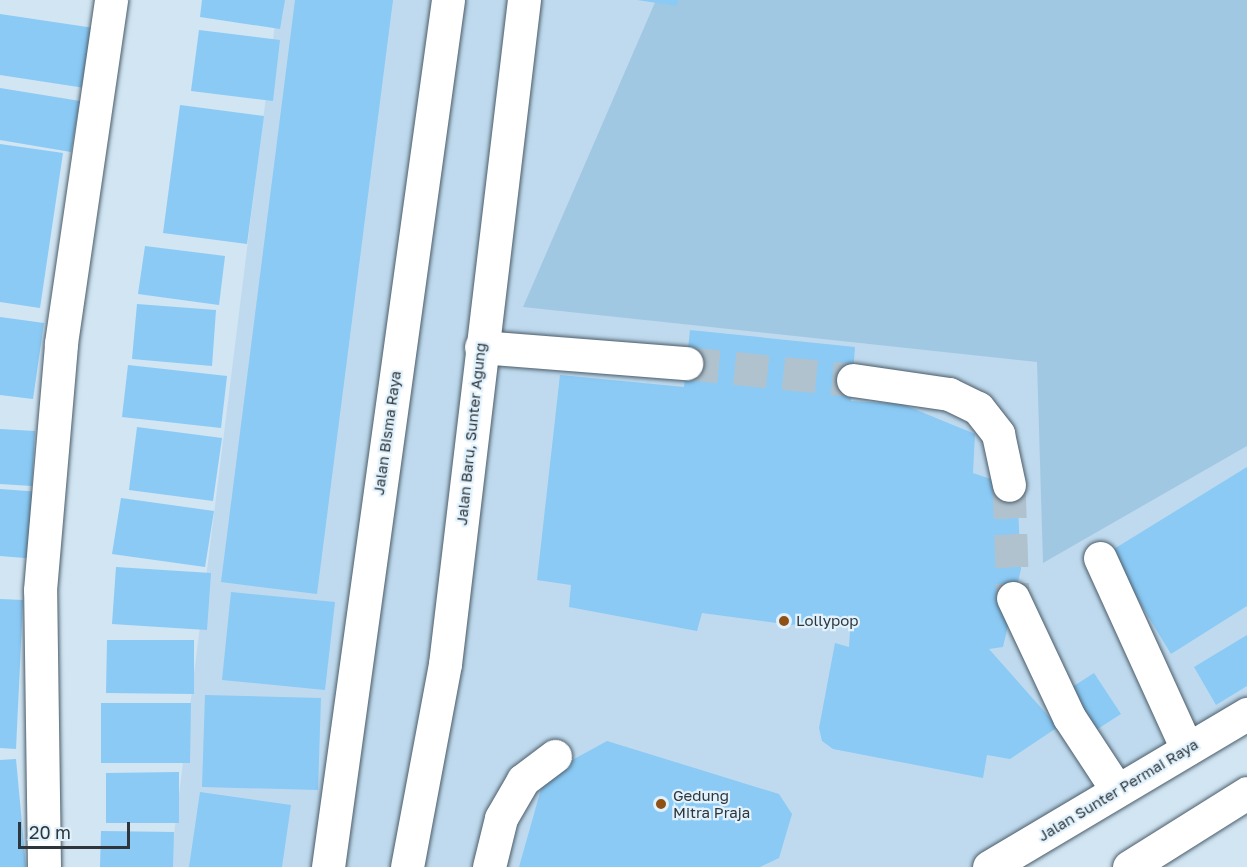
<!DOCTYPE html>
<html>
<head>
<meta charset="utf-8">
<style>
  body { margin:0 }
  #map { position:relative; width:1247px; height:867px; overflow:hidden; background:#d1e5f3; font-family:"Golos Text",sans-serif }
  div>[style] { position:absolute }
  .built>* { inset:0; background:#bfdaee }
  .green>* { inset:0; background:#a1c8e3 }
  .building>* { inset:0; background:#8acaf5 }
  .minor-tunnel>* { height:33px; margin-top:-16.5px; transform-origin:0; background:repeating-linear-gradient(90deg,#b0c2ce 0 33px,transparent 0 49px) }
  .roads { filter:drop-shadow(0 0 2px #4b5c69) drop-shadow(0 0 2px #4b5c69) }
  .minor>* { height:33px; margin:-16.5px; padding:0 16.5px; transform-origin:16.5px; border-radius:16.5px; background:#fff }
  .dots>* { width:16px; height:16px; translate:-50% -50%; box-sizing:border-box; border:3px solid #e1f2fd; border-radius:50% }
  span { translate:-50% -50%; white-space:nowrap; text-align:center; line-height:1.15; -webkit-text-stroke:4.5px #e1f2fd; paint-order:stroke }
  .street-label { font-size:15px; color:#2e363c }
  .poi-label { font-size:15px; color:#2e363c }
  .left { translate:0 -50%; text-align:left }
  .scale { position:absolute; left:18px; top:822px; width:112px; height:27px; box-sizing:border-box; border:3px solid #2e363c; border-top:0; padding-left:8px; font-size:18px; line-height:21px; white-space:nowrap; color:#2e363c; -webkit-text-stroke:4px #e1f2fd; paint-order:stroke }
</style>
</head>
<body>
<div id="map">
  <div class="built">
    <div style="clip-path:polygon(278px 0,1247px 0,1247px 714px,1028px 843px,1027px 867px,170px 867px)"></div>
  </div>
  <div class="green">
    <div style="clip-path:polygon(656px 0,1247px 0,1247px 446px,1043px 563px,1037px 362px,523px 307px)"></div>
  </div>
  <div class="building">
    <div style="clip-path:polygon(202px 0,285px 0,280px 29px,200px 17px)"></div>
    <div style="clip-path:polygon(295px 0,393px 0,317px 594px,221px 582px)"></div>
    <div style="clip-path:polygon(637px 0,678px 0,677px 6px)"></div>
    <div style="clip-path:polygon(0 14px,94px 28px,85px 88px,0 75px)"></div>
    <div style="clip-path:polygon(199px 30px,280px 40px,273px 101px,191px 91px)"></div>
    <div style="clip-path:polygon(0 88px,80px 101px,71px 152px,0 140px)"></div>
    <div style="clip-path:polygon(180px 105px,264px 116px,247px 244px,163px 233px)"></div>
    <div style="clip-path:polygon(0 144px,63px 153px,40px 308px,0 302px)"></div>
    <div style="clip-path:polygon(145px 246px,225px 256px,219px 305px,138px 294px)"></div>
    <div style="clip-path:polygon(137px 304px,216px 310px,212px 366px,132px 359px)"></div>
    <div style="clip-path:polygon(0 317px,44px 323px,33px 399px,0 395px)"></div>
    <div style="clip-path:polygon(690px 330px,855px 347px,851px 401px,902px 404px,975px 434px,973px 473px,1017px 488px,1021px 569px,1003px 647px,989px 649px,1058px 727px,1010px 759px,987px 755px,983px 778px,833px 749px,822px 741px,819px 728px,835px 643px,849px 647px,851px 617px,791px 625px,702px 613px,697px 631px,569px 607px,571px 585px,537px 580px,560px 375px,684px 387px)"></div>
    <div style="clip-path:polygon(128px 365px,227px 376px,221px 428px,122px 417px)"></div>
    <div style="clip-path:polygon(137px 427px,222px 438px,213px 501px,129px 490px)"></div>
    <div style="clip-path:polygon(0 429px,35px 431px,32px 486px,0 484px)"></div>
    <div style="clip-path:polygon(1247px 467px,1247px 606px,1171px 654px,1109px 552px)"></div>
    <div style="clip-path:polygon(0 489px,41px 492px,37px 559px,0 556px)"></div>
    <div style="clip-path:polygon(121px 498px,214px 511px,205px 567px,112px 554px)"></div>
    <div style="clip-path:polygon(116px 567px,211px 573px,207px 630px,112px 624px)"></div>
    <div style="clip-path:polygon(231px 592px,335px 602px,325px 690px,222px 680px)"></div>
    <div style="clip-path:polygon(0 599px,23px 600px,16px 749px,0 748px)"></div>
    <div style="clip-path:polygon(1247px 635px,1247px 686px,1216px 705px,1194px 667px)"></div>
    <div style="clip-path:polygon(107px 640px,194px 640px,194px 694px,106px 693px)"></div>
    <div style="clip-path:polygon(1094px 673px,1121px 714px,1096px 730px,1069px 689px)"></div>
    <div style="clip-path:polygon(205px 695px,321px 698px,318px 790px,202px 787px)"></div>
    <div style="clip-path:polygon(101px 703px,191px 703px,190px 763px,101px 763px)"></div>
    <div style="clip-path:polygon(607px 741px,779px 794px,792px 814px,779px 858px,760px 867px,519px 867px,545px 775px)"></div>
    <div style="clip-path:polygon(16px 759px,26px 867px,0 867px,0 760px)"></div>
    <div style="clip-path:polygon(179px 772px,179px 823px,106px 823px,106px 773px)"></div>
    <div style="clip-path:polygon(200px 792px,291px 805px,282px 867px,189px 867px)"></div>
    <div style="clip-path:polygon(101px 831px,174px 832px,173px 867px,100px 867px)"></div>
  </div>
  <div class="minor-tunnel">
    <div style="left:686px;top:363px;width:168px;rotate:5.8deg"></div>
    <div style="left:1009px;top:485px;width:113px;rotate:88deg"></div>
  </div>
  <div class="roads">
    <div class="minor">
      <div style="left:481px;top:347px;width:206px;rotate:4.5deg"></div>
      <div style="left:853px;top:380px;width:97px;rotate:8.3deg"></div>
      <div style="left:949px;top:394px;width:32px;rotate:26deg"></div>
      <div style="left:978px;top:408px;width:33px;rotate:52deg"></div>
      <div style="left:998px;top:434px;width:52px;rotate:77.8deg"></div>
      <div style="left:1100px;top:558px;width:210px;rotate:65.5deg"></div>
      <div style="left:1013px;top:598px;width:132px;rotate:64.8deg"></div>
      <div style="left:1069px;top:717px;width:87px;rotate:56.7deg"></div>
      <div style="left:44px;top:867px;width:277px;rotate:-90.8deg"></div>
      <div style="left:40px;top:590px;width:248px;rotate:-85.1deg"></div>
      <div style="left:61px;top:343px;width:347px;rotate:-81.7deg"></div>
      <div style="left:328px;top:867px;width:875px;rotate:-82.12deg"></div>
      <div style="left:407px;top:867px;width:207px;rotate:-79.4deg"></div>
      <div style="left:445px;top:664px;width:669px;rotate:-83.22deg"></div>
      <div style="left:489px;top:867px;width:50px;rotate:-76.2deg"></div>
      <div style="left:501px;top:818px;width:44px;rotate:-59.9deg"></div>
      <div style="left:523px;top:780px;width:40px;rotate:-37deg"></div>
      <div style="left:989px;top:867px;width:300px;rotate:-30.7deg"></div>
      <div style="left:1129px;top:867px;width:139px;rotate:-32.1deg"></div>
    </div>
  </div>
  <div class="dots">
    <div style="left:784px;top:621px;background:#8f5114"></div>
    <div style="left:661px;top:804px;background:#8f5114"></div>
  </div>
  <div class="street-label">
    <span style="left:387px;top:433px;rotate:-82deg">Jalan Bisma Raya</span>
    <span style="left:471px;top:434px;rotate:-84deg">Jalan Baru, Sunter Agung</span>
    <span style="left:1118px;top:790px;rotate:-31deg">Jalan Sunter Permai Raya</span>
  </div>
  <div class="poi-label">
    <span class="left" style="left:796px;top:621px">Lollypop</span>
    <span class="left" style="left:673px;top:804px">Gedung<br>Mitra Praja</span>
  </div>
  <div class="scale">20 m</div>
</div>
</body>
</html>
